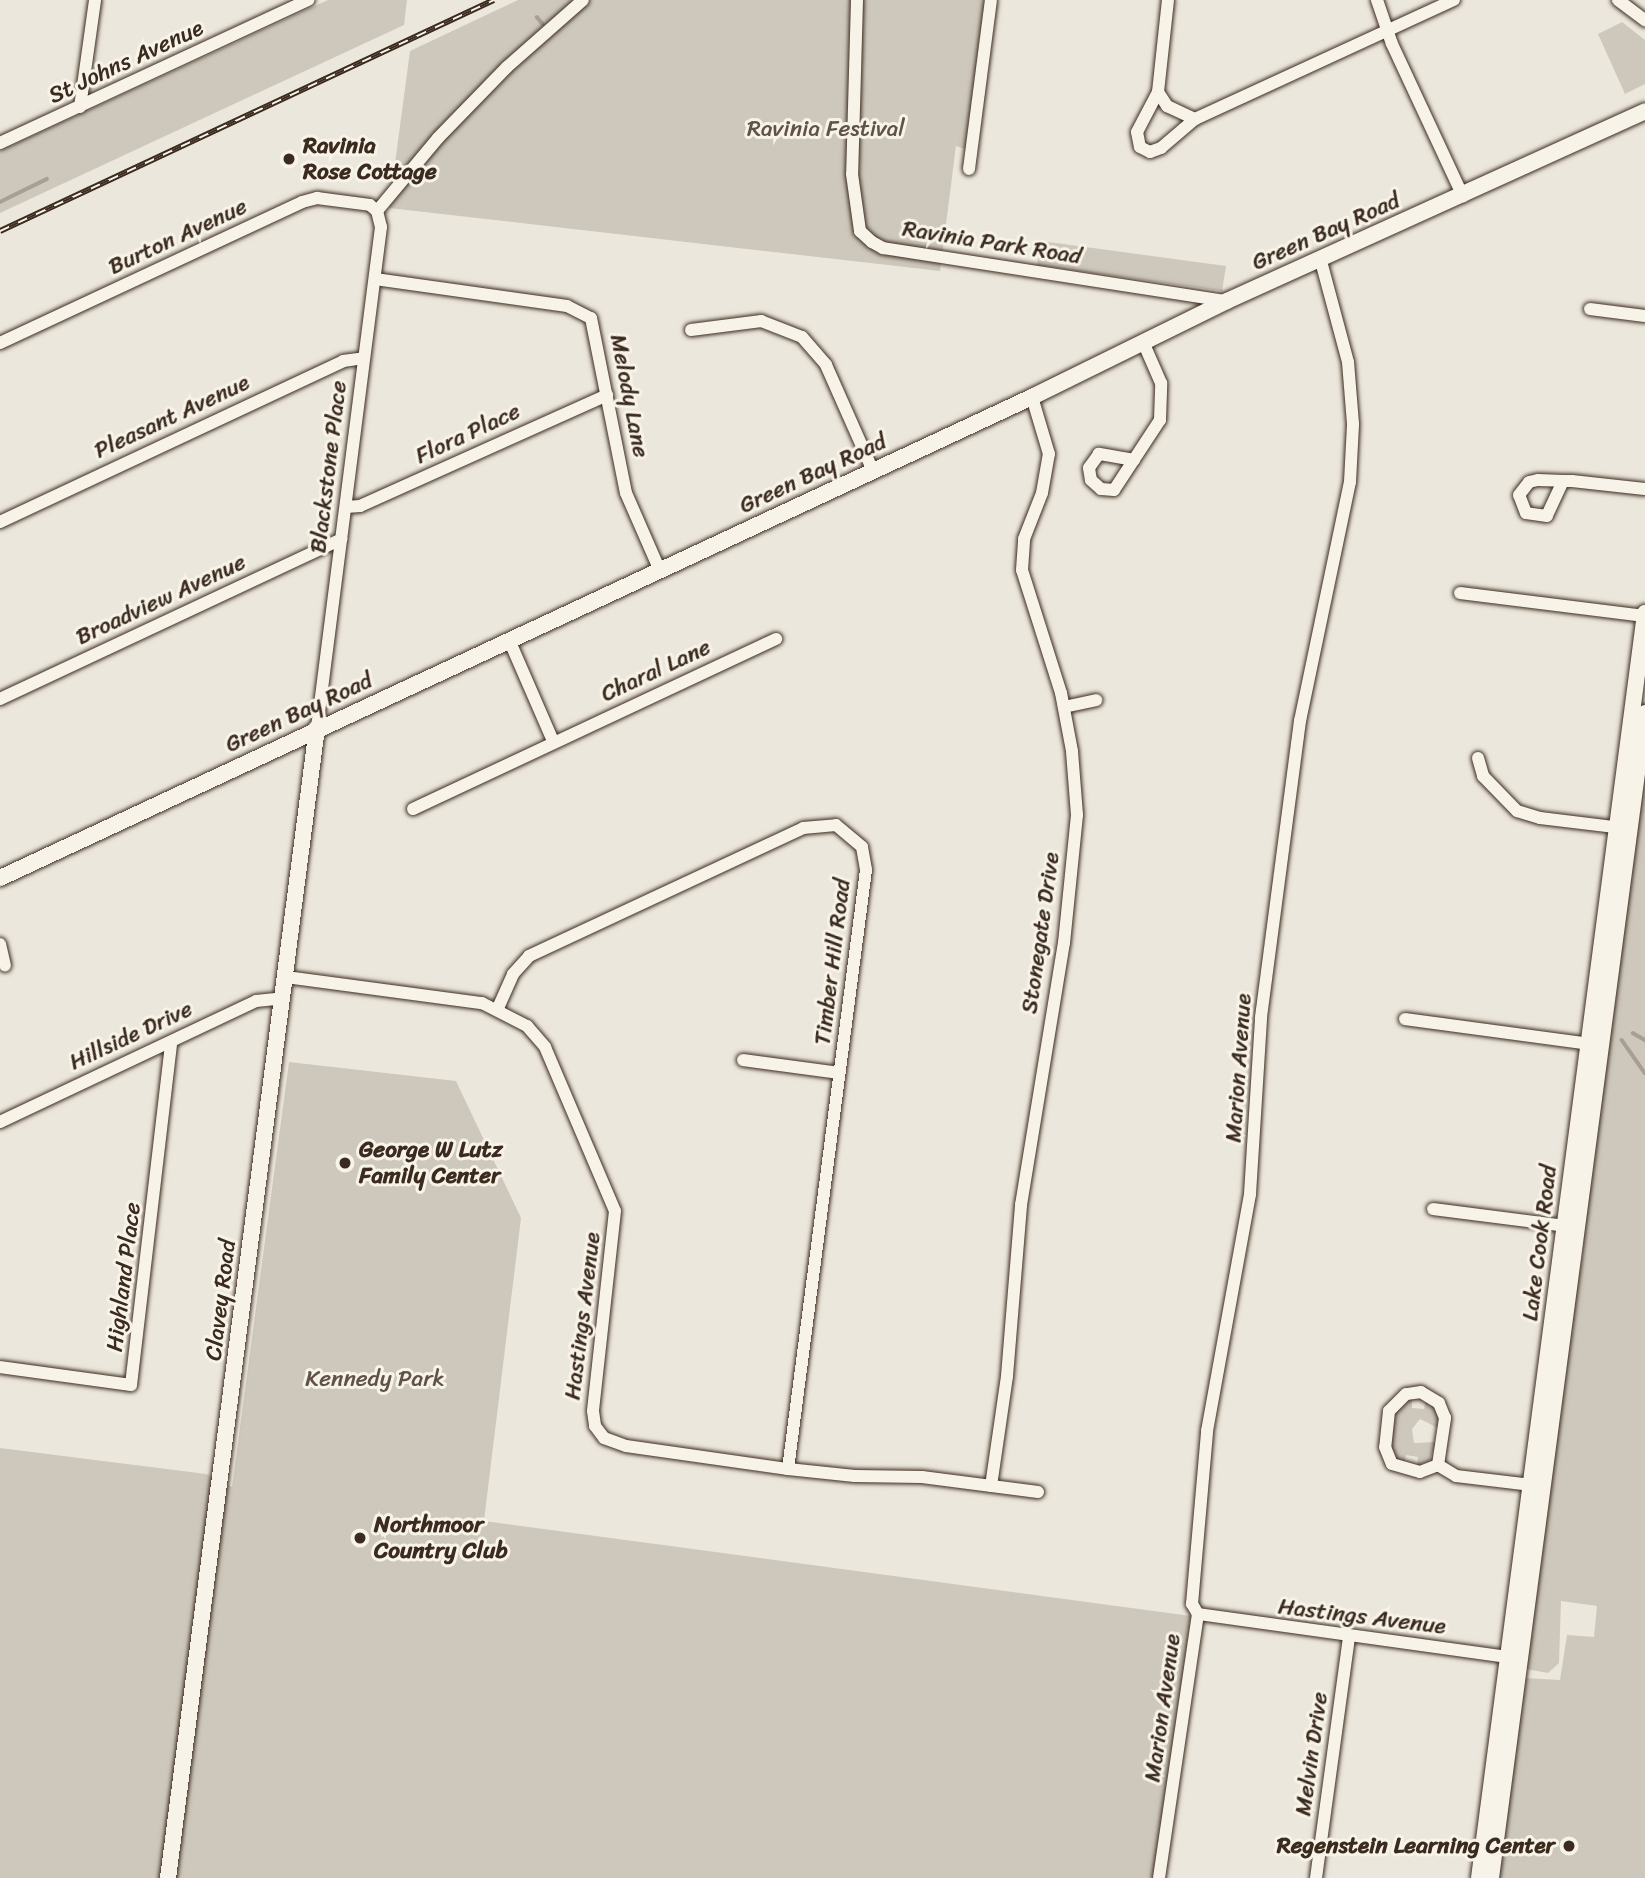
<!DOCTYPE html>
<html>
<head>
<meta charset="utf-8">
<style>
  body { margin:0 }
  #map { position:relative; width:1645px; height:1878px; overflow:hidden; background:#ece7dc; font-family:Sriracha,sans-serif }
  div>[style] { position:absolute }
  .green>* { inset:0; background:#cec8bc }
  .stream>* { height:3.5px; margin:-1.75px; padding:0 1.75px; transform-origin:1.75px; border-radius:1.75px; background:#a89f93 }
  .roads { filter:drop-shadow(0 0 2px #3b2a1e) drop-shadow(0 0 2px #3b2a1e) }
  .minor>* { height:12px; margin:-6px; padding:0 6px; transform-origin:6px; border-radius:6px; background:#f7f3e8 }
  .major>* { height:16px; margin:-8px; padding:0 8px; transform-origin:8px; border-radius:8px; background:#f7f3e8 }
  .rail>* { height:6px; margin-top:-3px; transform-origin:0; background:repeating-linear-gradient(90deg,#f7f3e8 0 10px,#3b2a1e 0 20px); box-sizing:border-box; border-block:2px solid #3b2a1e }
  .dots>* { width:19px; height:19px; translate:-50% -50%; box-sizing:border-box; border:4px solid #f7f3e8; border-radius:50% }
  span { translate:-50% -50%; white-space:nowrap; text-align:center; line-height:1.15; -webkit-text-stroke:6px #f7f3e8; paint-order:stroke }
  .street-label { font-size:23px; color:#3b2a1e }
  .park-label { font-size:23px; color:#605246 }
  .poi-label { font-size:23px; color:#3b2a1e; font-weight:700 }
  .left { translate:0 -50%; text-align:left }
  .right { translate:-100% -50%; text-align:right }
</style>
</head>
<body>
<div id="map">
  <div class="green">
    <div style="clip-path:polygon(328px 0,407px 0,404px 25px,0 213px,0 151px)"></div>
    <div style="clip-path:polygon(518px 0,988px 0,965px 149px,956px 146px,940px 271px,389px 208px,410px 51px)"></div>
    <div style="clip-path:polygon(1622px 22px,1645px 40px,1645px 84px,1625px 94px,1598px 34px)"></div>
    <div style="clip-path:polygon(1041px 241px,1226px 266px,1222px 291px,1037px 265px)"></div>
    <div style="clip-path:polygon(1645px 740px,1645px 1878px,1495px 1878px,1525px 1678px,1560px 1680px,1567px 1635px,1594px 1637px,1597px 1606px,1561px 1601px,1559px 1663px,1548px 1673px,1526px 1669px,1561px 1374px,1583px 1253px,1585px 1206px)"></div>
    <div style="clip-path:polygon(289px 1062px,456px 1081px,521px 1218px,484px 1521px,1191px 1616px,1155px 1878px,0 1878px,0 1448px,206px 1474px,232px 1487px)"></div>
    <div style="clip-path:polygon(1412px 1398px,1412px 1408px,1424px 1409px,1426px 1400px,1434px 1405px,1439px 1418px,1438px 1428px,1420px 1419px,1412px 1429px,1414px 1443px,1436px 1442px,1429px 1461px,1417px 1466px,1418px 1457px,1406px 1455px,1404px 1464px,1397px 1460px,1391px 1445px,1396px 1412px)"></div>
  </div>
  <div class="stream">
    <div style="left:537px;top:17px;width:9px;rotate:49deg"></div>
    <div style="left:0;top:202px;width:52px;rotate:-26.1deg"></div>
    <div style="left:1633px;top:1033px;width:14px;rotate:30deg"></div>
    <div style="left:1622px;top:1040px;width:40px;rotate:55.1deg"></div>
  </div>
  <div class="roads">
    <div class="minor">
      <div style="left:857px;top:0;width:174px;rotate:91.6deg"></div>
      <div style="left:852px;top:174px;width:58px;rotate:82deg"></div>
      <div style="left:860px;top:231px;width:16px;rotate:43deg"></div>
      <div style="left:872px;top:242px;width:13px;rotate:29deg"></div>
      <div style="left:883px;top:248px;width:348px;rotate:8.8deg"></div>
      <div style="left:1168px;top:0;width:93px;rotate:96.2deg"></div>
      <div style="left:1158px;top:92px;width:17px;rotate:57deg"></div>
      <div style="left:1167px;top:106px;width:31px;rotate:25deg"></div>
      <div style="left:1195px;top:119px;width:285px;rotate:-24.7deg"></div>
      <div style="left:1377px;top:0;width:46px;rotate:71.2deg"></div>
      <div style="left:1392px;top:44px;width:168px;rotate:65deg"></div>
      <div style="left:1618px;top:0;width:34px;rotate:37deg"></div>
      <div style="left:1158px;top:92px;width:45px;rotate:117.7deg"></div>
      <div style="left:1137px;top:132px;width:15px;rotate:79deg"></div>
      <div style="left:1140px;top:147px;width:11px;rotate:27deg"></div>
      <div style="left:1150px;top:152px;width:12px;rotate:-20deg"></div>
      <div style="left:1161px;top:148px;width:45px;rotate:-40.5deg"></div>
      <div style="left:80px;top:107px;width:108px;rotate:-82deg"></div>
      <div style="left:0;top:143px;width:340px;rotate:-24.9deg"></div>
      <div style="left:969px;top:169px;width:170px;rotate:-82.6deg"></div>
      <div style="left:377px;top:211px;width:95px;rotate:-50.1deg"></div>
      <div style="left:438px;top:138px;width:99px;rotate:-45.8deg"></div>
      <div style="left:507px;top:67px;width:101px;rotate:-41.4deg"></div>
      <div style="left:375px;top:279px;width:194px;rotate:8deg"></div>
      <div style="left:567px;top:306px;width:27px;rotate:27deg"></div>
      <div style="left:591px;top:318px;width:178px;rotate:78.7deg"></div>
      <div style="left:626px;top:493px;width:85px;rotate:66.4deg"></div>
      <div style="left:1590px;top:309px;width:55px;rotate:7.3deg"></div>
      <div style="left:691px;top:330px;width:71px;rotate:-7.3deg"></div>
      <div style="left:761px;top:321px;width:44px;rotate:21.3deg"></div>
      <div style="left:802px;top:337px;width:37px;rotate:49deg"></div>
      <div style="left:826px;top:365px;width:116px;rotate:66.1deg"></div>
      <div style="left:0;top:343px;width:333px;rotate:-25deg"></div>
      <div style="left:302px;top:202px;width:16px;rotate:-15deg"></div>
      <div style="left:317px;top:198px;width:53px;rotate:7.5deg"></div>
      <div style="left:370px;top:205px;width:9px;rotate:41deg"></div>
      <div style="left:1134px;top:460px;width:36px;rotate:-170deg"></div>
      <div style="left:1099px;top:454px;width:17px;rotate:126deg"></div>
      <div style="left:1089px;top:468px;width:12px;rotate:81deg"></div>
      <div style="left:1091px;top:480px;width:13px;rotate:42deg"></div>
      <div style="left:1101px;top:489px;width:13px;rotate:4deg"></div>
      <div style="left:1114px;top:490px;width:84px;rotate:-56.7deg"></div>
      <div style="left:1160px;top:420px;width:37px;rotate:-88deg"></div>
      <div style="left:1161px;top:383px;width:43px;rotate:-113.6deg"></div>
      <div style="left:1563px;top:481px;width:38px;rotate:115deg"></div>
      <div style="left:1547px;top:516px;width:21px;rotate:-172deg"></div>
      <div style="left:1526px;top:513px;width:19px;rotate:-111deg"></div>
      <div style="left:1519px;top:495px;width:16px;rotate:-52deg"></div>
      <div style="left:1529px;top:482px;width:9px;rotate:-13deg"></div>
      <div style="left:1538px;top:480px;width:25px;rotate:2deg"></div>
      <div style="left:1563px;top:481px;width:9px"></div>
      <div style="left:1572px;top:481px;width:73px;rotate:6.3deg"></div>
      <div style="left:346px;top:507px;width:14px;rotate:-4deg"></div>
      <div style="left:360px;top:506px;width:271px;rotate:-24.2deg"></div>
      <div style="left:0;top:522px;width:379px;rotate:-25.1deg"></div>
      <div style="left:343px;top:361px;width:21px;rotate:-8deg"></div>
      <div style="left:1460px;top:593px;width:186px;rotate:7.1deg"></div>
      <div style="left:510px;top:642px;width:108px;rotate:66.5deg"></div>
      <div style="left:0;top:699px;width:377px;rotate:-25.1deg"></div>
      <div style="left:1064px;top:707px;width:33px;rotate:-12deg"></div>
      <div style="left:317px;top:728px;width:505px;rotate:-82.72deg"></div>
      <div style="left:381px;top:227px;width:16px;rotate:-104deg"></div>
      <div style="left:1478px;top:758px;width:19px;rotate:74deg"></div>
      <div style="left:1483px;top:776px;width:49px;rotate:45.8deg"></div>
      <div style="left:1517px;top:811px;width:24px;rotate:17deg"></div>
      <div style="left:1540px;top:818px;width:84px;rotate:6.9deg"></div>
      <div style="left:413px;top:809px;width:401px;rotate:-25.1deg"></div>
      <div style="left:0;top:944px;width:22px;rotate:77deg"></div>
      <div style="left:286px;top:977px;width:198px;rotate:7.6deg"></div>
      <div style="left:482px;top:1003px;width:51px;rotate:27.1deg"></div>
      <div style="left:527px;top:1026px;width:28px;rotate:49deg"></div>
      <div style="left:545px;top:1047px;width:178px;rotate:66.9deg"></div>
      <div style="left:615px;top:1211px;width:201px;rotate:96.3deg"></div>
      <div style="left:593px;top:1411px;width:15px;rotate:82deg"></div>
      <div style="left:595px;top:1426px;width:15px;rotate:53deg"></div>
      <div style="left:604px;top:1438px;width:23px;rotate:20deg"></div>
      <div style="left:626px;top:1446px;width:164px;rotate:8.1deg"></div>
      <div style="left:788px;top:1469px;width:67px;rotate:6deg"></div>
      <div style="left:855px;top:1476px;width:67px;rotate:0.9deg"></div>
      <div style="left:922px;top:1477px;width:117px;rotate:7.4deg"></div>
      <div style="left:498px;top:1008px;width:37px;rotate:-66deg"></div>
      <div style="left:513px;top:974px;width:24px;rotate:-48deg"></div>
      <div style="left:529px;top:956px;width:302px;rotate:-25deg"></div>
      <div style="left:803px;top:828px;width:33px;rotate:-5deg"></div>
      <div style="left:836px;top:825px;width:34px;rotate:40deg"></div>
      <div style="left:862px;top:847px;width:23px;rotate:80deg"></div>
      <div style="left:866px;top:870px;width:604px;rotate:97.42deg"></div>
      <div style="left:1405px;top:1019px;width:194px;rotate:7.7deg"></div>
      <div style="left:743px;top:1060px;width:97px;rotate:7.7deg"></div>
      <div style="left:0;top:1122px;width:283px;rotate:-25.3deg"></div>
      <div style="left:256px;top:1001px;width:27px;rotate:-6deg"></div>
      <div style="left:1433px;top:1209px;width:133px;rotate:7.3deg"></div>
      <div style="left:0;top:1367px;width:132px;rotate:7.8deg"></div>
      <div style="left:131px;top:1385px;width:344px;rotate:-83.3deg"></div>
      <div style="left:1438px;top:1465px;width:48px;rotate:-81.5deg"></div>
      <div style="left:1445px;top:1418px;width:16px;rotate:-112deg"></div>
      <div style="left:1439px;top:1403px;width:21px;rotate:-149deg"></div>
      <div style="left:1421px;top:1392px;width:15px;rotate:172deg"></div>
      <div style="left:1406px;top:1394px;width:24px;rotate:135deg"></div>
      <div style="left:1389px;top:1411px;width:36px;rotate:96deg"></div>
      <div style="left:1385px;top:1447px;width:18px;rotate:68deg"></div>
      <div style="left:1392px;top:1464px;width:29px;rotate:16deg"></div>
      <div style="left:1420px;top:1472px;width:19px;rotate:-21deg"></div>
      <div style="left:1438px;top:1465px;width:21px;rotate:31deg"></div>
      <div style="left:1456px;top:1476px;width:76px;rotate:6.8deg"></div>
      <div style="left:991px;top:1486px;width:111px;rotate:-81.7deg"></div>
      <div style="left:1007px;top:1376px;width:172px;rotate:-85.3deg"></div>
      <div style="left:1021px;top:1205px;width:266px;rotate:-80.7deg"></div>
      <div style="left:1064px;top:943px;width:129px;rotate:-84.2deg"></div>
      <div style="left:1077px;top:815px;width:64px;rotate:-94.5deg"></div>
      <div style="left:1072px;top:751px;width:59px;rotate:-100.7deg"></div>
      <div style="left:1061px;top:693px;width:129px;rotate:-107.6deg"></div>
      <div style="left:1022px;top:570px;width:31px;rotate:-86deg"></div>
      <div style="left:1024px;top:539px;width:49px;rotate:-68.6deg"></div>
      <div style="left:1042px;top:493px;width:40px;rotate:-80deg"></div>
      <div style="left:1049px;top:454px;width:59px;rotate:-106.6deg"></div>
      <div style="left:1198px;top:1614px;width:321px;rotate:7.9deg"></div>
      <div style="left:1159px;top:1878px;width:267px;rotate:-81.6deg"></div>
      <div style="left:1198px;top:1614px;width:12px;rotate:-121deg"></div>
      <div style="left:1192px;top:1604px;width:174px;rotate:-85deg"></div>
      <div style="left:1207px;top:1431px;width:241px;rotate:-79.7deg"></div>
      <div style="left:1250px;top:1194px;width:177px;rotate:-86.4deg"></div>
      <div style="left:1261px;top:1017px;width:299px;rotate:-82.5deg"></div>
      <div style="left:1300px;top:721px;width:244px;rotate:-78.2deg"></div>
      <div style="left:1350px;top:482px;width:58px;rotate:-87deg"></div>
      <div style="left:1353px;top:424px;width:62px;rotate:-94.6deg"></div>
      <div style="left:1348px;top:362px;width:105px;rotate:-105deg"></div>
      <div style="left:1316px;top:1878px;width:244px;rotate:-82.2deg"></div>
    </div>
    <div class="major">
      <div style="left:0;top:878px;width:1139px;rotate:-24.99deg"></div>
      <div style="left:1032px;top:397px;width:217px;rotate:-26.2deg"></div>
      <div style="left:1227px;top:301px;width:459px;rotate:-24.4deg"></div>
      <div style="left:168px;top:1878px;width:1160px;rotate:-82.62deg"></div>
      <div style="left:1479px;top:1878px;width:1276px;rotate:-82.52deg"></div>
      <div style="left:1491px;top:1878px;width:1175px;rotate:-82.47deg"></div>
    </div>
  </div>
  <div class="rail">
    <div style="left:0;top:231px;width:545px;rotate:-25.06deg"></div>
  </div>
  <div class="dots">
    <div style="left:289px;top:159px;background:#3b2a1e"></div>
    <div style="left:345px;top:1163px;background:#3b2a1e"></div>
    <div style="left:360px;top:1538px;background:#3b2a1e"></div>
    <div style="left:1569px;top:1846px;background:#3b2a1e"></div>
  </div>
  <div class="street-label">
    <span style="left:126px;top:62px;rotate:-25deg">St Johns Avenue</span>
    <span style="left:1326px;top:232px;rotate:-24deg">Green Bay Road</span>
    <span style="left:178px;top:237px;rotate:-25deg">Burton Avenue</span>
    <span style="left:992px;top:243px;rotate:9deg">Ravinia Park Road</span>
    <span style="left:629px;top:396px;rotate:79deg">Melody Lane</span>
    <span style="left:172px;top:417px;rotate:-25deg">Pleasant Avenue</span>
    <span style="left:468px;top:434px;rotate:-25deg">Flora Place</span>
    <span style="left:329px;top:467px;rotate:-83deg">Blackstone Place</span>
    <span style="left:813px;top:474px;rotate:-25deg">Green Bay Road</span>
    <span style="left:161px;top:600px;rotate:-25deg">Broadview Avenue</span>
    <span style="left:656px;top:671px;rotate:-25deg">Charal Lane</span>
    <span style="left:299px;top:713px;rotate:-25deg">Green Bay Road</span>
    <span style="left:1041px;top:933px;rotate:-82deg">Stonegate Drive</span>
    <span style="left:833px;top:962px;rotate:-83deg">Timber Hill Road</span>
    <span style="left:131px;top:1036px;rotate:-25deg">Hillside Drive</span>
    <span style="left:1239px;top:1068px;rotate:-86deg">Marion Avenue</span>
    <span style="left:1540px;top:1243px;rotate:-83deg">Lake Cook Road</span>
    <span style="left:124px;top:1277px;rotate:-83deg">Highland Place</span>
    <span style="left:221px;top:1300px;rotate:-83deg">Clavey Road</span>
    <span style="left:583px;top:1316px;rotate:-83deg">Hastings Avenue</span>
    <span style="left:1362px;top:1617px;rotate:7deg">Hastings Avenue</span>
    <span style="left:1163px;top:1708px;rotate:-82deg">Marion Avenue</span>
    <span style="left:1312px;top:1754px;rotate:-82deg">Melvin Drive</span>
  </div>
  <div class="park-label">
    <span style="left:826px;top:129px">Ravinia Festival</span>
    <span style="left:375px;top:1379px">Kennedy Park</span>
  </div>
  <div class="poi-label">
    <span class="left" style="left:303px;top:159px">Ravinia<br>Rose Cottage</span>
    <span class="left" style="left:359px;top:1163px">George W Lutz<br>Family Center</span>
    <span class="left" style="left:374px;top:1538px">Northmoor<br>Country Club</span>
    <span class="right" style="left:1555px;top:1846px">Regenstein Learning Center</span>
  </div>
</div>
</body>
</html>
